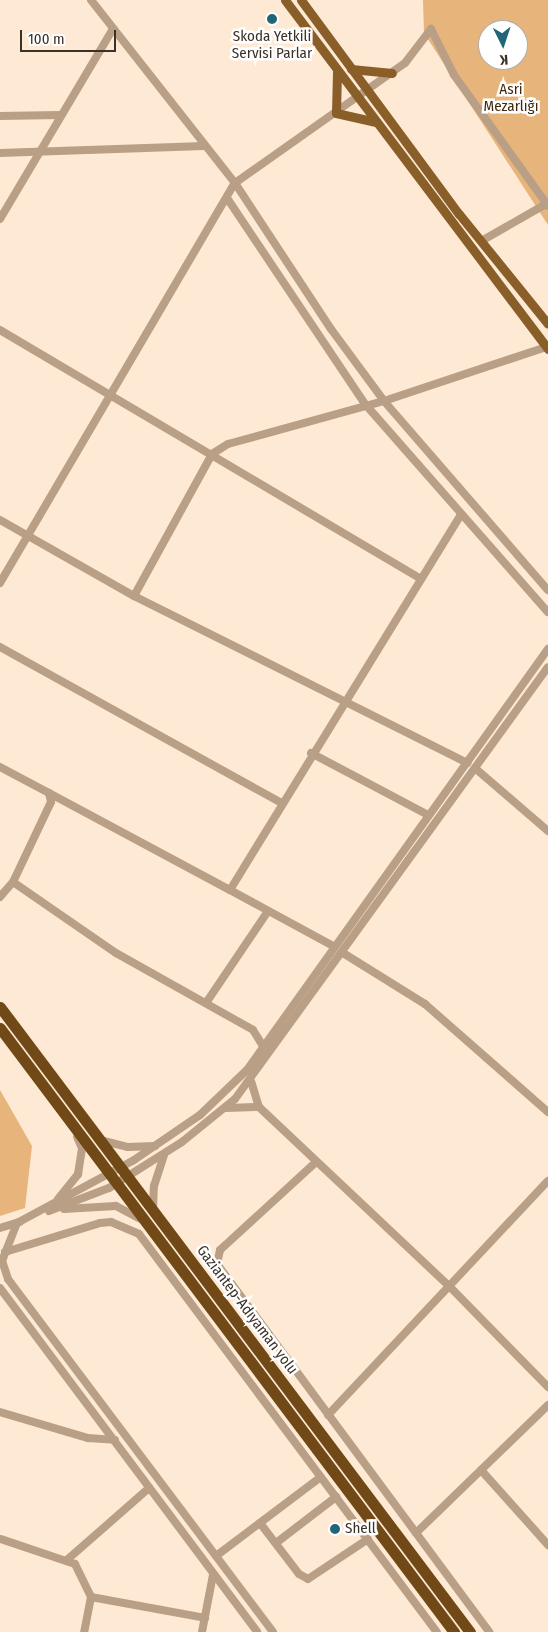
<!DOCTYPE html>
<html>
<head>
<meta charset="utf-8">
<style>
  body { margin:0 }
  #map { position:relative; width:548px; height:1632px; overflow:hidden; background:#fde9d4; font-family:"Fira Sans Condensed",sans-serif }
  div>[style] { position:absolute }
  .green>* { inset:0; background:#e7b47b }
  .minor>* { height:8px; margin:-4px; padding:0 4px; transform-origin:4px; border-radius:4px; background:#b89f85 }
  .major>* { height:9px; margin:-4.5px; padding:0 4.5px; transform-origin:4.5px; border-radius:4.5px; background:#895e29 }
  .highway>* { height:11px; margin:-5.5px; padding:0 5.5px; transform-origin:5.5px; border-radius:5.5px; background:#714917 }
  .dots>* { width:14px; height:14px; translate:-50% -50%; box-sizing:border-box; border:2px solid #fff; border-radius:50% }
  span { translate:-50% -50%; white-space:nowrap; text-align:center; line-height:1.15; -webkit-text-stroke:5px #fff; paint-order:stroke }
  .poi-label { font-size:15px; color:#3b3127 }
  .left { translate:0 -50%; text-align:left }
  .park-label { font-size:15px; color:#40290d }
  .street-label { font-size:15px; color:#3b3127 }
  .north { position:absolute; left:478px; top:20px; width:50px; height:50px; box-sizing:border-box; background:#fff; border:1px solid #b1ada9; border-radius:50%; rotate:176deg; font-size:14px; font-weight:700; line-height:20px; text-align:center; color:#3b3127 }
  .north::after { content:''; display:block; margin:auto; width:18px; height:22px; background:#226478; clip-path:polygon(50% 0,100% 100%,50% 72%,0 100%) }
  .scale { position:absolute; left:20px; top:30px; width:96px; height:22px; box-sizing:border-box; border:2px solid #3b3127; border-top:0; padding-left:6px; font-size:15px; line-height:18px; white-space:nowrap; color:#3b3127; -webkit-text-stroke:4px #fff; paint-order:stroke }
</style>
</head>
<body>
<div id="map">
  <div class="green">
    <div style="clip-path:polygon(evenodd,423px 0,548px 0,548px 225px,424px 33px,423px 0,488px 30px,518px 30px,518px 60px,488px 60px,488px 30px)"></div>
    <div style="clip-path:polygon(0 1090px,32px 1146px,25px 1208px,0 1216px)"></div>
  </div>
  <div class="minor">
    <div style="left:91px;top:0;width:233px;rotate:51.8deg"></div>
    <div style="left:235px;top:183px;width:175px;rotate:56.7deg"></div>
    <div style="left:331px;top:329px;width:89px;rotate:53.6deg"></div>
    <div style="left:384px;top:401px;width:250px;rotate:49.1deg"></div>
    <div style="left:0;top:116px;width:60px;rotate:-1deg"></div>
    <div style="left:0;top:153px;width:204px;rotate:-2deg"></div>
    <div style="left:227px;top:198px;width:248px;rotate:56.2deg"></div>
    <div style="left:365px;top:404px;width:277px;rotate:48.7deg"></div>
    <div style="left:0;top:219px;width:221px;rotate:-59.3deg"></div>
    <div style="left:483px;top:240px;width:73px;rotate:-29.7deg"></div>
    <div style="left:0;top:330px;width:488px;rotate:30.6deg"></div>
    <div style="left:0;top:520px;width:154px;rotate:29.6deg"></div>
    <div style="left:134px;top:596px;width:373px;rotate:26.6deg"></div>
    <div style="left:0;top:583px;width:464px;rotate:-59.6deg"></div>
    <div style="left:235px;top:183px;width:208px;rotate:-35.2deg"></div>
    <div style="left:405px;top:63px;width:43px;rotate:-52.6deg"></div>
    <div style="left:431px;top:29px;width:51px;rotate:63.4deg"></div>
    <div style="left:454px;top:75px;width:161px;rotate:54.3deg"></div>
    <div style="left:134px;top:596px;width:162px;rotate:-61.2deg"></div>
    <div style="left:212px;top:454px;width:19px;rotate:-32deg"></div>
    <div style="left:228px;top:444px;width:162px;rotate:-15.4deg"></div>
    <div style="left:384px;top:401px;width:171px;rotate:-18.4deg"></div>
    <div style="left:0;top:647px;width:322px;rotate:29deg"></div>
    <div style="left:311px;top:753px;width:132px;rotate:27.9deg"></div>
    <div style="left:0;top:767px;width:55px;rotate:28deg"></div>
    <div style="left:49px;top:793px;width:9px;rotate:77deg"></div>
    <div style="left:51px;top:802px;width:89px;rotate:115.4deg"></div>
    <div style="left:13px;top:882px;width:20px;rotate:131deg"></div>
    <div style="left:476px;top:769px;width:95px;rotate:40.7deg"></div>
    <div style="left:49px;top:793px;width:205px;rotate:28.2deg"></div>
    <div style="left:230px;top:890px;width:441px;rotate:-58.4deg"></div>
    <div style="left:13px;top:882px;width:125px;rotate:34.6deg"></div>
    <div style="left:116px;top:953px;width:157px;rotate:29.3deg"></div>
    <div style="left:253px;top:1030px;width:19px;rotate:58deg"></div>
    <div style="left:230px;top:890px;width:119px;rotate:28.5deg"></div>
    <div style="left:343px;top:953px;width:97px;rotate:31.9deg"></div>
    <div style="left:425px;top:1004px;width:164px;rotate:41.3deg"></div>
    <div style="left:206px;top:1003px;width:111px;rotate:-56deg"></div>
    <div style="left:251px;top:1081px;width:27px;rotate:73deg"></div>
    <div style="left:259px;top:1107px;width:264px;rotate:43.3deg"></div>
    <div style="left:451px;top:1288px;width:139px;rotate:45.6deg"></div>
    <div style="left:226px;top:1108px;width:33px;rotate:-2deg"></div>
    <div style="left:100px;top:1140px;width:29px;rotate:14deg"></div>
    <div style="left:128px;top:1147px;width:27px;rotate:-2deg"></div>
    <div style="left:316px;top:1162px;width:130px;rotate:137.5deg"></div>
    <div style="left:220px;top:1250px;width:14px;rotate:102deg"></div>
    <div style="left:217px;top:1264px;width:458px;rotate:53.5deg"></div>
    <div style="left:58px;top:1199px;width:32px;rotate:-51deg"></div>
    <div style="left:78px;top:1174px;width:26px;rotate:-81deg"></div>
    <div style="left:82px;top:1148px;width:12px;rotate:-114deg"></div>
    <div style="left:64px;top:1209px;width:52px;rotate:-3.3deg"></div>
    <div style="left:116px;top:1206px;width:26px;rotate:28deg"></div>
    <div style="left:153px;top:1210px;width:24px;rotate:-88deg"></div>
    <div style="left:154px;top:1186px;width:33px;rotate:-72deg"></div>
    <div style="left:49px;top:1211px;width:64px;rotate:-21deg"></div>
    <div style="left:109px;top:1188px;width:86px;rotate:-32.2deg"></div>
    <div style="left:182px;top:1142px;width:68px;rotate:-39.1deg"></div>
    <div style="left:235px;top:1099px;width:533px;rotate:-54.08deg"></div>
    <div style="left:0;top:1228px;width:21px;rotate:-17deg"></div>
    <div style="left:5px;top:1252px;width:99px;rotate:-17deg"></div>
    <div style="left:100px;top:1223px;width:11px;rotate:-5deg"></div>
    <div style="left:111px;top:1222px;width:30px;rotate:23deg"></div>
    <div style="left:139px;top:1234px;width:497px;rotate:53.2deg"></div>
    <div style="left:0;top:1288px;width:429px;rotate:53.2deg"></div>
    <div style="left:0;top:1412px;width:92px;rotate:16.5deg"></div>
    <div style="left:88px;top:1438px;width:27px;rotate:4deg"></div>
    <div style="left:328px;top:1415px;width:321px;rotate:-46.8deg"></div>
    <div style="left:481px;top:1470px;width:101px;rotate:48.2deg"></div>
    <div style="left:260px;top:1523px;width:64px;rotate:52.6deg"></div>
    <div style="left:299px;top:1574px;width:10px;rotate:29deg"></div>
    <div style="left:308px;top:1579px;width:72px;rotate:-33.7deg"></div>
    <div style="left:416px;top:1533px;width:184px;rotate:-44.1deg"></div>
    <div style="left:1px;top:1539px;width:78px;rotate:18.7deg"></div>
    <div style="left:75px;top:1564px;width:37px;rotate:64deg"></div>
    <div style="left:91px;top:1597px;width:36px;rotate:101deg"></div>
    <div style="left:276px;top:1543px;width:76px;rotate:-37.5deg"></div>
    <div style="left:216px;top:1556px;width:131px;rotate:-37deg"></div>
    <div style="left:68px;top:1559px;width:108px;rotate:-41.2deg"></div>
    <div style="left:91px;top:1597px;width:116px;rotate:10.4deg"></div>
    <div style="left:202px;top:1632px;width:58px;rotate:-79.1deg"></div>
    <div style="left:273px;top:1632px;width:441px;rotate:-126.9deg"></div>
    <div style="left:8px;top:1279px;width:19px;rotate:-108deg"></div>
    <div style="left:2px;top:1261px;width:41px;rotate:-68.5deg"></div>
    <div style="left:17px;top:1223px;width:133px;rotate:-28.3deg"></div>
    <div style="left:134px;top:1160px;width:80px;rotate:-34.3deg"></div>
    <div style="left:200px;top:1115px;width:65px;rotate:-43.8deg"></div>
    <div style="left:247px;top:1070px;width:518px;rotate:-54.44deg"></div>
  </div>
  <div class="major">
    <div style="left:285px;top:0;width:437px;rotate:53deg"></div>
    <div style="left:301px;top:0;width:266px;rotate:53.6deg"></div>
    <div style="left:459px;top:214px;width:141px;rotate:51deg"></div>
    <div style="left:351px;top:69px;width:41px;rotate:5.6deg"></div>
    <div style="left:337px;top:72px;width:41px;rotate:91.4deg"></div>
    <div style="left:336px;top:113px;width:41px;rotate:12.7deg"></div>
  </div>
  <div class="highway">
    <div style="left:0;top:1007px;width:782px;rotate:53.06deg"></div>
    <div style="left:0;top:1028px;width:756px;rotate:53.07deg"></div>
  </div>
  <div class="dots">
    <div style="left:272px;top:19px;background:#226478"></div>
    <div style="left:335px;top:1529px;background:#226478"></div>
  </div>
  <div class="poi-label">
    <span style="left:272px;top:45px">Skoda Yetkili<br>Servisi Parlar</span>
    <span class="left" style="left:345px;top:1529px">Shell</span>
  </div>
  <div class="park-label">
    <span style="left:511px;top:98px">Asri<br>Mezarlığı</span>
  </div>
  <div class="street-label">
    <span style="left:247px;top:1310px;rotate:53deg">Gaziantep-Adıyaman yolu</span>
  </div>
  <div class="north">K</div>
  <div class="scale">100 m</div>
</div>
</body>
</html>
